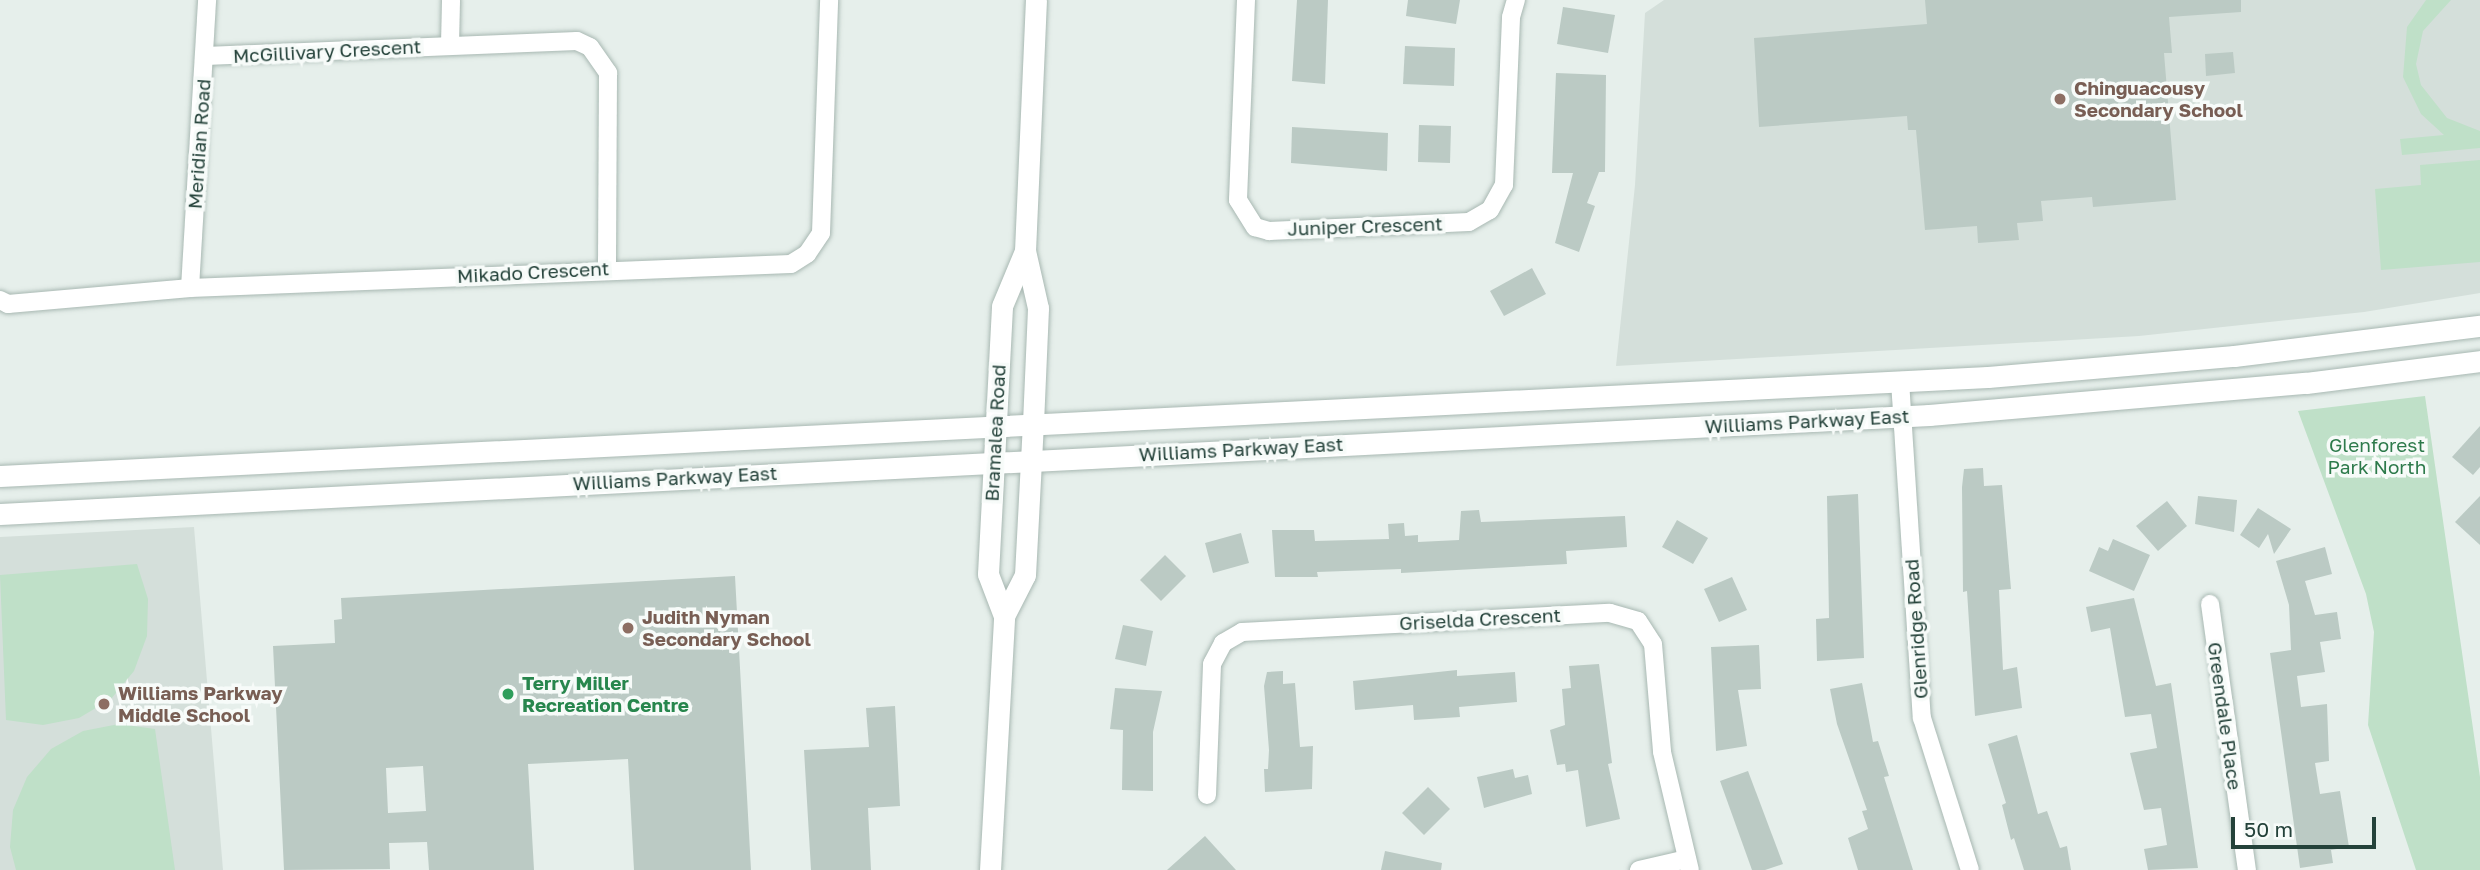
<!DOCTYPE html>
<html>
<head>
<meta charset="utf-8">
<style>
  body { margin:0 }
  #map { position:relative; width:2480px; height:870px; overflow:hidden; background:#e6efeb; font-family:"Golos Text",sans-serif }
  div>[style] { position:absolute }
  .built>* { inset:0; background:#d4dfda }
  .green>* { inset:0; background:#bfe0c8 }
  .building>* { inset:0; background:#bbcac4 }
  .roads { filter:drop-shadow(0 0 2px #a8b8b2) drop-shadow(0 0 2px #a8b8b2) }
  .minor>* { height:18px; margin:-9px; padding:0 9px; transform-origin:9px; border-radius:9px; background:#fff }
  .secondary>* { height:21px; margin:-10.5px; padding:0 10.5px; transform-origin:10.5px; border-radius:10.5px; background:#fff }
  .dots>* { width:19px; height:19px; translate:-50% -50%; box-sizing:border-box; border:4px solid #f7fbf9; border-radius:50% }
  span { translate:-50% -50%; white-space:nowrap; text-align:center; line-height:1.15; -webkit-text-stroke:7px #f7fbf9; paint-order:stroke }
  .street-label { font-size:19px; color:#24423a }
  .education-label { font-size:19px; color:#785e54; font-weight:700 }
  .left { translate:0 -50%; text-align:left }
  .park-label { font-size:19px; color:#2d7a4b }
  .leisure-label { font-size:19px; color:#27864d; font-weight:700 }
  .scale { position:absolute; left:2231px; top:817px; width:145px; height:32px; box-sizing:border-box; border:4px solid #24423a; border-top:0; padding-left:9px; font-size:21px; line-height:24px; white-space:nowrap; color:#24423a; -webkit-text-stroke:5px #f7fbf9; paint-order:stroke }
</style>
</head>
<body>
<div id="map">
  <div class="built">
    <div style="clip-path:polygon(1664px 0,2480px 0,2480px 293px,2364px 312px,2139px 336px,1616px 366px,1635px 185px,1645px 13px)"></div>
    <div style="clip-path:polygon(194px 527px,223px 870px,0 870px,0 537px)"></div>
  </div>
  <div class="green">
    <div style="clip-path:polygon(2426px 0,2451px 0,2423px 31px,2416px 64px,2421px 85px,2447px 118px,2480px 131px,2480px 148px,2402px 155px,2400px 139px,2444px 135px,2421px 114px,2403px 77px,2407px 27px)"></div>
    <div style="clip-path:polygon(2480px 160px,2480px 262px,2381px 270px,2375px 189px,2421px 185px,2420px 165px)"></div>
    <div style="clip-path:polygon(2425px 396px,2480px 777px,2480px 870px,2416px 870px,2368px 725px,2374px 632px,2366px 594px,2298px 411px)"></div>
    <div style="clip-path:polygon(137px 564px,148px 599px,147px 636px,134px 671px,111px 699px,79px 718px,43px 725px,6px 720px,0 575px)"></div>
    <div style="clip-path:polygon(119px 724px,155px 729px,175px 870px,16px 870px,10px 847px,13px 810px,27px 777px,51px 749px,83px 731px)"></div>
  </div>
  <div class="building">
    <div style="clip-path:polygon(1297px 0,1328px 0,1325px 84px,1292px 81px)"></div>
    <div style="clip-path:polygon(1408px 0,1460px 0,1456px 24px,1406px 16px)"></div>
    <div style="clip-path:polygon(1925px 0,2241px 0,2241px 12px,2169px 17px,2172px 53px,2164px 53px,2176px 200px,2093px 207px,2092px 197px,2041px 201px,2043px 221px,2017px 223px,2019px 240px,1978px 243px,1977px 226px,1925px 230px,1916px 130px,1908px 130px,1907px 116px,1759px 127px,1754px 38px,1927px 24px)"></div>
    <div style="clip-path:polygon(1563px 7px,1615px 15px,1608px 53px,1557px 44px)"></div>
    <div style="clip-path:polygon(1405px 46px,1455px 48px,1454px 86px,1403px 84px)"></div>
    <div style="clip-path:polygon(2233px 52px,2235px 73px,2206px 76px,2205px 54px)"></div>
    <div style="clip-path:polygon(1556px 73px,1606px 75px,1605px 172px,1599px 172px,1587px 203px,1595px 206px,1579px 252px,1555px 243px,1573px 173px,1552px 173px)"></div>
    <div style="clip-path:polygon(1419px 125px,1451px 126px,1450px 163px,1418px 162px)"></div>
    <div style="clip-path:polygon(1292px 127px,1388px 133px,1387px 171px,1291px 163px)"></div>
    <div style="clip-path:polygon(1532px 268px,1546px 294px,1504px 316px,1490px 291px)"></div>
    <div style="clip-path:polygon(2480px 426px,2480px 467px,2473px 475px,2452px 457px)"></div>
    <div style="clip-path:polygon(1983px 468px,1984px 486px,2002px 485px,2011px 589px,1999px 590px,2003px 670px,2017px 667px,2022px 708px,1975px 716px,1967px 591px,1963px 592px,1962px 487px,1964px 469px)"></div>
    <div style="clip-path:polygon(1858px 494px,1864px 658px,1817px 661px,1816px 619px,1829px 618px,1827px 496px)"></div>
    <div style="clip-path:polygon(2198px 496px,2237px 500px,2234px 532px,2195px 524px)"></div>
    <div style="clip-path:polygon(2480px 496px,2480px 545px,2455px 522px)"></div>
    <div style="clip-path:polygon(2167px 501px,2187px 526px,2158px 551px,2136px 526px)"></div>
    <div style="clip-path:polygon(2258px 508px,2291px 529px,2274px 554px,2268px 534px,2259px 548px,2240px 535px)"></div>
    <div style="clip-path:polygon(1479px 510px,1481px 522px,1625px 516px,1627px 547px,1566px 551px,1567px 564px,1401px 573px,1401px 569px,1317px 572px,1318px 577px,1275px 577px,1272px 530px,1314px 530px,1315px 541px,1389px 539px,1388px 524px,1404px 523px,1405px 536px,1418px 535px,1418px 542px,1459px 540px,1461px 511px)"></div>
    <div style="clip-path:polygon(1677px 520px,1708px 538px,1693px 564px,1662px 547px)"></div>
    <div style="clip-path:polygon(1241px 533px,1249px 563px,1213px 573px,1205px 543px)"></div>
    <div style="clip-path:polygon(2113px 539px,2150px 555px,2134px 591px,2089px 571px,2099px 547px,2108px 551px)"></div>
    <div style="clip-path:polygon(2325px 547px,2332px 574px,2305px 581px,2315px 615px,2337px 612px,2341px 639px,2320px 642px,2325px 672px,2297px 676px,2301px 707px,2327px 704px,2329px 761px,2315px 763px,2320px 794px,2340px 791px,2349px 847px,2331px 850px,2333px 863px,2300px 868px,2270px 653px,2291px 650px,2289px 605px,2276px 561px)"></div>
    <div style="clip-path:polygon(1165px 555px,1186px 576px,1161px 601px,1140px 580px)"></div>
    <div style="clip-path:polygon(evenodd,735px 576px,751px 870px,634px 870px,628px 759px,528px 764px,534px 870px,429px 870px,427px 842px,389px 843px,390px 869px,284px 870px,273px 646px,335px 643px,334px 620px,342px 619px,341px 598px,735px 576px,423px 766px,426px 811px,388px 813px,386px 768px,423px 766px)"></div>
    <div style="clip-path:polygon(1732px 577px,1747px 610px,1719px 622px,1704px 589px)"></div>
    <div style="clip-path:polygon(2134px 598px,2156px 686px,2171px 683px,2198px 868px,2148px 870px,2144px 849px,2167px 845px,2161px 808px,2144px 810px,2130px 753px,2157px 748px,2151px 714px,2125px 717px,2110px 628px,2091px 632px,2086px 607px)"></div>
    <div style="clip-path:polygon(1123px 625px,1153px 631px,1146px 666px,1115px 659px)"></div>
    <div style="clip-path:polygon(1759px 645px,1761px 689px,1738px 690px,1747px 746px,1716px 751px,1711px 647px)"></div>
    <div style="clip-path:polygon(1599px 664px,1612px 763px,1608px 764px,1620px 819px,1586px 827px,1578px 770px,1566px 772px,1565px 764px,1557px 765px,1550px 730px,1565px 725px,1562px 689px,1571px 688px,1569px 666px)"></div>
    <div style="clip-path:polygon(1457px 670px,1457px 676px,1515px 672px,1517px 702px,1459px 707px,1460px 717px,1414px 720px,1413px 705px,1355px 710px,1353px 681px)"></div>
    <div style="clip-path:polygon(1283px 671px,1283px 684px,1295px 683px,1300px 747px,1313px 746px,1312px 789px,1265px 792px,1264px 769px,1268px 769px,1269px 750px,1264px 686px,1267px 672px)"></div>
    <div style="clip-path:polygon(1862px 683px,1873px 742px,1878px 741px,1889px 776px,1884px 777px,1913px 870px,1858px 870px,1848px 838px,1868px 829px,1862px 811px,1867px 810px,1837px 724px,1830px 689px)"></div>
    <div style="clip-path:polygon(1115px 688px,1162px 691px,1153px 732px,1153px 791px,1122px 790px,1123px 730px,1110px 729px)"></div>
    <div style="clip-path:polygon(895px 706px,900px 806px,868px 808px,871px 870px,811px 870px,804px 750px,869px 747px,866px 708px)"></div>
    <div style="clip-path:polygon(2017px 735px,2038px 814px,2047px 811px,2060px 848px,2067px 846px,2071px 870px,2024px 870px,2014px 838px,2011px 840px,2002px 805px,2006px 803px,1988px 744px)"></div>
    <div style="clip-path:polygon(1513px 769px,1515px 778px,1528px 775px,1532px 794px,1484px 808px,1477px 777px)"></div>
    <div style="clip-path:polygon(1748px 771px,1783px 864px,1765px 870px,1752px 870px,1720px 781px)"></div>
    <div style="clip-path:polygon(1428px 787px,1450px 809px,1424px 835px,1402px 813px)"></div>
    <div style="clip-path:polygon(1205px 836px,1236px 870px,1167px 870px)"></div>
    <div style="clip-path:polygon(1385px 851px,1442px 863px,1441px 870px,1381px 870px)"></div>
  </div>
  <div class="roads">
    <div class="minor">
      <div style="left:1246px;top:0;width:200px;rotate:92.3deg"></div>
      <div style="left:1238px;top:200px;width:32px;rotate:58deg"></div>
      <div style="left:1255px;top:227px;width:15px;rotate:16deg"></div>
      <div style="left:1269px;top:231px;width:200px;rotate:-2.6deg"></div>
      <div style="left:1469px;top:222px;width:24px;rotate:-30deg"></div>
      <div style="left:1490px;top:210px;width:29px;rotate:-61deg"></div>
      <div style="left:1504px;top:185px;width:168px;rotate:-87.6deg"></div>
      <div style="left:1511px;top:17px;width:18px;rotate:-74deg"></div>
      <div style="left:450px;top:45px;width:45px;rotate:-88.7deg"></div>
      <div style="left:205px;top:56px;width:372px;rotate:-2.3deg"></div>
      <div style="left:577px;top:41px;width:14px;rotate:25deg"></div>
      <div style="left:590px;top:47px;width:32px;rotate:55deg"></div>
      <div style="left:608px;top:73px;width:195px;rotate:90.3deg"></div>
      <div style="left:190px;top:288px;width:289px;rotate:-86.6deg"></div>
      <div style="left:0;top:300px;width:9px;rotate:27deg"></div>
      <div style="left:8px;top:304px;width:183px;rotate:-5deg"></div>
      <div style="left:190px;top:288px;width:601px;rotate:-2.29deg"></div>
      <div style="left:791px;top:264px;width:19px;rotate:-32deg"></div>
      <div style="left:807px;top:254px;width:25px;rotate:-56deg"></div>
      <div style="left:821px;top:233px;width:233px;rotate:-88deg"></div>
      <div style="left:1900px;top:381px;width:338px;rotate:86.3deg"></div>
      <div style="left:1922px;top:718px;width:159px;rotate:72.5deg"></div>
      <div style="left:2210px;top:604px;width:269px;rotate:82.1deg"></div>
      <div style="left:1207px;top:795px;width:131px;rotate:-87.8deg"></div>
      <div style="left:1212px;top:664px;width:24px;rotate:-62deg"></div>
      <div style="left:1223px;top:643px;width:22px;rotate:-30deg"></div>
      <div style="left:1242px;top:632px;width:368px;rotate:-3deg"></div>
      <div style="left:1610px;top:613px;width:29px;rotate:16deg"></div>
      <div style="left:1638px;top:621px;width:27px;rotate:57deg"></div>
      <div style="left:1653px;top:644px;width:108px;rotate:85.2deg"></div>
      <div style="left:1662px;top:752px;width:121px;rotate:76.7deg"></div>
      <div style="left:1639px;top:870px;width:49px;rotate:-12.9deg"></div>
    </div>
    <div class="secondary">
      <div style="left:0;top:476px;width:1990px;rotate:-2.85deg"></div>
      <div style="left:1988px;top:377px;width:247px;rotate:-4.9deg"></div>
      <div style="left:2234px;top:356px;width:248px;rotate:-7deg"></div>
      <div style="left:0;top:514px;width:1932px;rotate:-2.94deg"></div>
      <div style="left:1929px;top:415px;width:378px;rotate:-4.9deg"></div>
      <div style="left:2306px;top:383px;width:175px;rotate:-7.2deg"></div>
      <div style="left:1004px;top:616px;width:45px;rotate:-110.9deg"></div>
      <div style="left:988px;top:574px;width:268px;rotate:-87deg"></div>
      <div style="left:1002px;top:306px;width:60px;rotate:-67.3deg"></div>
      <div style="left:990px;top:870px;width:254px;rotate:-86.8deg"></div>
      <div style="left:1004px;top:616px;width:46px;rotate:-62.9deg"></div>
      <div style="left:1025px;top:575px;width:152px;rotate:-87deg"></div>
      <div style="left:1033px;top:423px;width:115px;rotate:-87.5deg"></div>
      <div style="left:1038px;top:308px;width:58px;rotate:-102.8deg"></div>
      <div style="left:1025px;top:251px;width:251px;rotate:-87.5deg"></div>
    </div>
  </div>
  <div class="dots">
    <div style="left:2060px;top:99px;background:#8d6e63"></div>
    <div style="left:628px;top:628px;background:#8d6e63"></div>
    <div style="left:508px;top:694px;background:#2e9e5b"></div>
    <div style="left:104px;top:704px;background:#8d6e63"></div>
  </div>
  <div class="street-label">
    <span style="left:327px;top:51px;rotate:-3deg">McGillivary Crescent</span>
    <span style="left:199px;top:144px;rotate:-86deg">Meridian Road</span>
    <span style="left:1365px;top:226px;rotate:-2deg">Juniper Crescent</span>
    <span style="left:533px;top:272px;rotate:-3deg">Mikado Crescent</span>
    <span style="left:1807px;top:421px;rotate:-3deg">Williams Parkway East</span>
    <span style="left:995px;top:433px;rotate:-87deg">Bramalea Road</span>
    <span style="left:1241px;top:449px;rotate:-3deg">Williams Parkway East</span>
    <span style="left:675px;top:478px;rotate:-3deg">Williams Parkway East</span>
    <span style="left:1480px;top:619px;rotate:-3deg">Griselda Crescent</span>
    <span style="left:1916px;top:629px;rotate:-94deg">Glenridge Road</span>
    <span style="left:2225px;top:716px;rotate:82deg">Greendale Place</span>
  </div>
  <div class="education-label">
    <span class="left" style="left:2074px;top:99px">Chinguacousy<br>Secondary School</span>
    <span class="left" style="left:642px;top:628px">Judith Nyman<br>Secondary School</span>
    <span class="left" style="left:118px;top:704px">Williams Parkway<br>Middle School</span>
  </div>
  <div class="park-label">
    <span style="left:2377px;top:456px">Glenforest<br>Park North</span>
  </div>
  <div class="leisure-label">
    <span class="left" style="left:522px;top:694px">Terry Miller<br>Recreation Centre</span>
  </div>
  <div class="scale">50 m</div>
</div>
</body>
</html>
